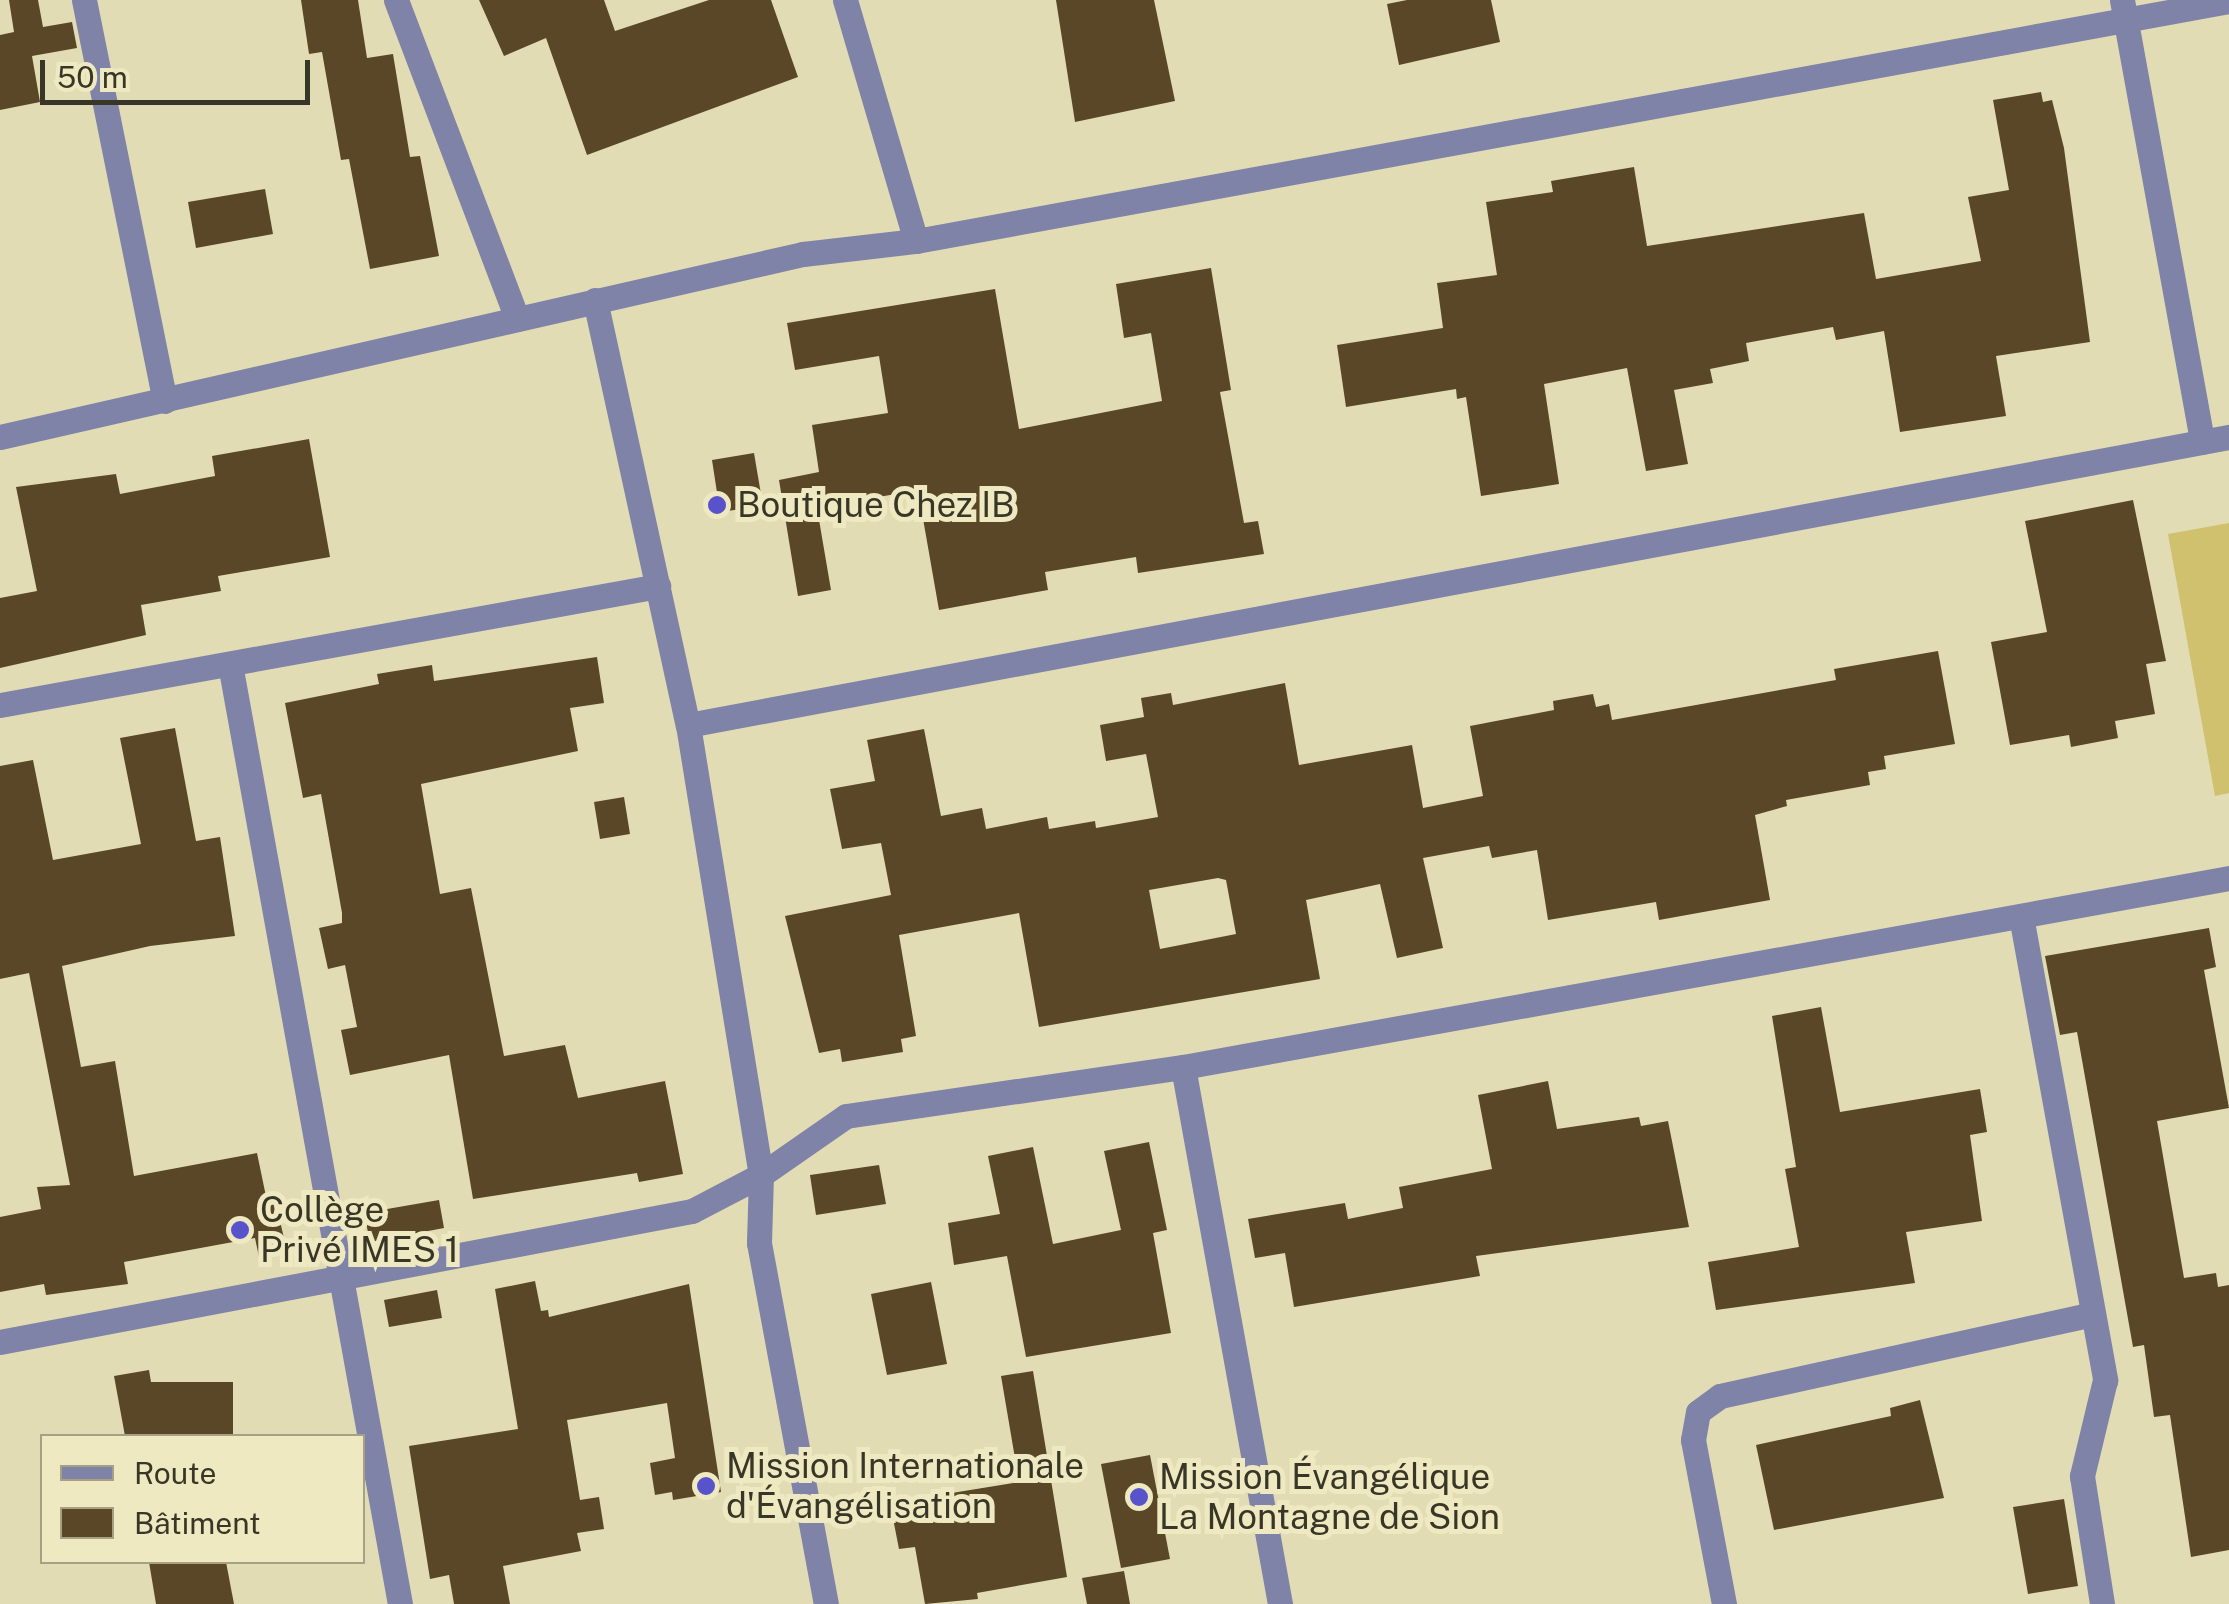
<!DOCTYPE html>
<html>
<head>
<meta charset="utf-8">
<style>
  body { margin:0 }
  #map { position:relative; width:2229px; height:1604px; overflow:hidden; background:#e2dcb5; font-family:"Public Sans",sans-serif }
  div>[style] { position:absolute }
  .green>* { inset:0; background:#cfc16e }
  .building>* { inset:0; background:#594728 }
  .minor>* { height:25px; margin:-12.5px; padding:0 12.5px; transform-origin:12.5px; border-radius:12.5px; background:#7f83a8 }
  .dots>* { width:28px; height:28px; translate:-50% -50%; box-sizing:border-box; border:5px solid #efe9c2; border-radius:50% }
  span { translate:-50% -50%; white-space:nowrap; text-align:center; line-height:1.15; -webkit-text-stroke:10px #efe9c2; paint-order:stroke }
  .poi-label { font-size:35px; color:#383626 }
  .left { translate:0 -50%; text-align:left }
  .legend { position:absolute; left:40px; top:1434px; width:325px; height:130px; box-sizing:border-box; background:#efe9c2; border:2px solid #a6a184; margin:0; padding:12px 18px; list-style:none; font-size:30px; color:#383626 }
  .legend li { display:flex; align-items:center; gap:20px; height:50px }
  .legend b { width:50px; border:2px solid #a6a184 }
  .scale { position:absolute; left:40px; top:60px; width:270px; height:45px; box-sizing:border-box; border:5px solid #383626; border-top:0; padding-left:12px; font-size:30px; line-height:35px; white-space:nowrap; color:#383626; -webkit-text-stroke:8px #efe9c2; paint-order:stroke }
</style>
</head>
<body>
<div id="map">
  <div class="green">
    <div style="clip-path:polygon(2229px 523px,2229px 793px,2215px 796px,2168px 534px)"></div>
  </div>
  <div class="building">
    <div style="clip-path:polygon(9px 0,38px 0,43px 27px,72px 22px,77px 48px,32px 56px,40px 102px,0 110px,0 35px,14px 32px)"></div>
    <div style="clip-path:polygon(301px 0,358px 0,367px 58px,393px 54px,410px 157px,420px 156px,439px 256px,370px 269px,349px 159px,341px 160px,322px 52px,309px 54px)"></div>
    <div style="clip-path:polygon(479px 0,604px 0,615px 31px,709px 0,771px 0,798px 77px,587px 155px,546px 38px,504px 56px)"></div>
    <div style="clip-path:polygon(1056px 0,1154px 0,1175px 101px,1075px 122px)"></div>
    <div style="clip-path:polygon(1407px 0,1491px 0,1500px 42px,1399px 65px,1387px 4px)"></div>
    <div style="clip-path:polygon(2041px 92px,2043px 102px,2052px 100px,2064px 148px,2090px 342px,1996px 356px,2006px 416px,1900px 432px,1884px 331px,1836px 340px,1833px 327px,1746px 343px,1749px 361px,1710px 369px,1713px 383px,1674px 390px,1688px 464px,1646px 471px,1627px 368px,1544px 384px,1559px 484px,1481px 496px,1466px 397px,1457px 399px,1456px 389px,1346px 407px,1337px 345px,1443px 328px,1437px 283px,1497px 275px,1486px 202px,1553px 192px,1551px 181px,1634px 167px,1647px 246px,1864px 213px,1876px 279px,1981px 261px,1968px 197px,2009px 190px,1993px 100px)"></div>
    <div style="clip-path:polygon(265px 189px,273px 234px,196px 248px,188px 202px)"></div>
    <div style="clip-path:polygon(1211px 268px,1231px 390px,1220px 392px,1244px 523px,1258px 521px,1264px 554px,1138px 573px,1136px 557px,1045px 572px,1048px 590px,939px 610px,918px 490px,817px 508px,831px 590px,798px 596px,779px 480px,819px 472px,812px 425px,888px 413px,879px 356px,795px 370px,787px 323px,995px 289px,1019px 429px,1162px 401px,1151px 333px,1124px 338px,1116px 284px)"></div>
    <div style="clip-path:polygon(309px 439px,330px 557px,218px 576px,221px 591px,141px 605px,146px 635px,0 668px,0 598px,37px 591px,16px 487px,116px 474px,120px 494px,215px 476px,212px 456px)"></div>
    <div style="clip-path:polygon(754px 453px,763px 506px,720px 512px,712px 460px)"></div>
    <div style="clip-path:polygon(2133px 500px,2166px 661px,2146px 664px,2155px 714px,2115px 721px,2118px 738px,2071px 747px,2069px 735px,2010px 745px,1991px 642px,2047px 632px,2025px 521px)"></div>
    <div style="clip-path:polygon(evenodd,1938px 651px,1955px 744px,1884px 756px,1886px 769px,1868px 772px,1870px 785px,1786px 800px,1787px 806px,1755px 815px,1770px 900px,1659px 920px,1656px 902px,1548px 920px,1537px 850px,1492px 858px,1489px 846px,1423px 858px,1443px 948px,1397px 958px,1380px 884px,1306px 900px,1320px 979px,1039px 1027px,1019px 913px,899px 935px,916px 1036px,901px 1039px,903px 1052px,842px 1062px,840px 1049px,819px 1053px,785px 916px,891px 895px,881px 843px,842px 849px,830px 789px,875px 781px,867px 740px,924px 729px,941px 816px,982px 808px,986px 829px,1047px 817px,1049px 829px,1095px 821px,1096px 828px,1158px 817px,1146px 754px,1106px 761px,1100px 725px,1144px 717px,1141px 698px,1171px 693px,1173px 705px,1285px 683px,1299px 765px,1412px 745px,1423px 808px,1483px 796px,1470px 726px,1554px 710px,1553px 701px,1593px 694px,1596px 707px,1609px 704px,1612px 720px,1836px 680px,1834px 669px,1938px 651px,1218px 878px,1226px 880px,1236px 934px,1160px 949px,1149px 890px,1218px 878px)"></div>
    <div style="clip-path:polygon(597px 657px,604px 703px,570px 708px,578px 751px,421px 784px,440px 894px,471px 888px,504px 1056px,565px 1045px,578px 1098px,665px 1081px,683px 1174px,639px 1182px,637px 1173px,473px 1199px,449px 1055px,350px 1075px,341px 1030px,357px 1027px,345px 965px,328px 969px,319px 928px,342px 923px,342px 913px,321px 794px,303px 798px,285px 703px,379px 684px,377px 674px,432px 665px,434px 681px)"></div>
    <div style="clip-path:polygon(175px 728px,196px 841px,220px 837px,235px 936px,150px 946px,62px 966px,81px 1067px,115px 1061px,134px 1176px,257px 1153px,268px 1206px,276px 1204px,287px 1251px,259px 1257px,255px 1238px,124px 1262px,128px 1284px,46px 1295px,44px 1284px,0 1292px,0 1217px,41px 1209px,37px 1187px,70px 1185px,29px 973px,0 979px,0 766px,33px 760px,53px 860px,141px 844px,120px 738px)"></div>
    <div style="clip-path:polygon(624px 797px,630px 834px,600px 839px,594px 802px)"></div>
    <div style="clip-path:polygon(2209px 928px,2216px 967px,2204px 970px,2229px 1108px,2157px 1121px,2184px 1278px,2216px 1273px,2218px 1287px,2229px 1285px,2229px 1550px,2191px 1557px,2170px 1415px,2154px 1417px,2144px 1345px,2133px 1347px,2077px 1032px,2060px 1035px,2045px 956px)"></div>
    <div style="clip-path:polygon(1821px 1007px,1840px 1112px,1980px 1089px,1987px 1132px,1970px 1135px,1982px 1221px,1906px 1232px,1915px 1283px,1716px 1310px,1708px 1262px,1799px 1247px,1785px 1169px,1796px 1167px,1772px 1016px)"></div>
    <div style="clip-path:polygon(1548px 1081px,1557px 1129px,1639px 1117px,1641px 1126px,1668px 1121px,1689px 1227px,1476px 1256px,1480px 1276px,1294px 1307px,1285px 1253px,1255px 1258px,1248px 1219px,1345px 1203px,1348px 1219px,1403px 1208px,1399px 1187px,1492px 1169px,1478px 1095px)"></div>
    <div style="clip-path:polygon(1149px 1142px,1167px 1230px,1153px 1233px,1171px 1333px,1026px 1357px,1007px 1256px,954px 1265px,948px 1223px,1000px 1214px,988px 1156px,1033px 1147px,1053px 1244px,1121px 1230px,1104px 1151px)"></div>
    <div style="clip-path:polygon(879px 1165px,886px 1204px,816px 1215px,810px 1175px)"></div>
    <div style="clip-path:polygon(439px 1200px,444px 1228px,370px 1242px,364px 1213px)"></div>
    <div style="clip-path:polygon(535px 1281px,541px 1311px,548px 1310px,549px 1317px,689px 1284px,721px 1492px,673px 1500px,672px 1492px,655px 1495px,650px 1463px,675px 1458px,667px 1403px,567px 1420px,580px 1500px,599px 1497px,604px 1529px,577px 1533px,581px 1551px,503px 1566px,510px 1604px,454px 1604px,449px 1575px,430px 1579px,409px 1446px,518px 1429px,495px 1289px)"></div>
    <div style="clip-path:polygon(931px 1282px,947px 1364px,887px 1375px,871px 1294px)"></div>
    <div style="clip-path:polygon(437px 1290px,442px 1318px,389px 1327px,384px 1300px)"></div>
    <div style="clip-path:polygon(149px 1370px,151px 1382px,233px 1382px,233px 1436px,125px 1436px,114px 1376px)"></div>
    <div style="clip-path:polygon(1033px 1371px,1067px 1577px,977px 1593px,978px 1599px,925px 1604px,915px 1547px,899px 1549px,890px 1503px,1019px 1482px,1001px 1376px)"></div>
    <div style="clip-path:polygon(1920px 1400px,1944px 1498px,1774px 1530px,1756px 1445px,1891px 1416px,1890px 1408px)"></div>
    <div style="clip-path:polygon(1150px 1455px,1170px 1559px,1121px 1568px,1101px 1464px)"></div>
    <div style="clip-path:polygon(2064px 1499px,2078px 1586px,2028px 1594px,2013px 1507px)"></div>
    <div style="clip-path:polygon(149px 1562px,226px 1562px,234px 1604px,156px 1604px)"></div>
    <div style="clip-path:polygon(1124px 1571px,1130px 1604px,1087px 1604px,1082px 1578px)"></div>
  </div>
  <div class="minor">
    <div style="left:84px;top:0;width:409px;rotate:78.6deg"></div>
    <div style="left:396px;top:0;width:341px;rotate:69.2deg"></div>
    <div style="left:845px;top:0;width:251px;rotate:73.6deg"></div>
    <div style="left:2122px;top:0;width:449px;rotate:79.7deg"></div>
    <div style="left:595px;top:300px;width:435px;rotate:77.7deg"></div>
    <div style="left:688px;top:725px;width:456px;rotate:80.8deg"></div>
    <div style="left:761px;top:1175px;width:68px;rotate:91.7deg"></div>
    <div style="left:759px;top:1243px;width:367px;rotate:79.5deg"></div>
    <div style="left:0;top:437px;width:824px;rotate:-12.84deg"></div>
    <div style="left:803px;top:254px;width:114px;rotate:-6.6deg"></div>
    <div style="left:916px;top:241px;width:1335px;rotate:-10.36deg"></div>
    <div style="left:230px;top:664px;width:955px;rotate:79.75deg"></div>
    <div style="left:0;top:705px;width:669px;rotate:-10.25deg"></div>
    <div style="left:688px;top:725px;width:1568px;rotate:-10.59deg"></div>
    <div style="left:2021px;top:916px;width:472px;rotate:79.7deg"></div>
    <div style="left:2105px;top:1380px;width:99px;rotate:103.5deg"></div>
    <div style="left:2082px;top:1476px;width:130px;rotate:81.1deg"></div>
    <div style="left:1183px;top:1067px;width:546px;rotate:79.76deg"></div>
    <div style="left:0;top:1342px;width:704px;rotate:-10.72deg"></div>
    <div style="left:692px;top:1211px;width:78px;rotate:-27.6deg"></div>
    <div style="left:761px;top:1175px;width:103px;rotate:-34.8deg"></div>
    <div style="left:846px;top:1116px;width:341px;rotate:-8.3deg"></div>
    <div style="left:1183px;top:1067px;width:1063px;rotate:-10.24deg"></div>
    <div style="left:1724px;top:1604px;width:167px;rotate:-100.7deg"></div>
    <div style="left:1693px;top:1440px;width:28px;rotate:-80deg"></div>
    <div style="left:1698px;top:1412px;width:27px;rotate:-36deg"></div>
    <div style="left:1720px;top:1396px;width:382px;rotate:-12.4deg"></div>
  </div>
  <div class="dots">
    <div style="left:717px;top:505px;background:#5853cb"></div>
    <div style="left:240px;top:1230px;background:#5853cb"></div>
    <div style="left:706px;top:1486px;background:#5853cb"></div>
    <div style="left:1139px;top:1497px;background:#5853cb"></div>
  </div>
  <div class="poi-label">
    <span class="left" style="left:737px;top:505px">Boutique Chez IB</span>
    <span class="left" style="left:260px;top:1230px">Collège<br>Privé IMES 1</span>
    <span class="left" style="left:726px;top:1486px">Mission Internationale<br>d'Évangélisation</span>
    <span class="left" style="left:1159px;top:1497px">Mission Évangélique<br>La Montagne de Sion</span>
  </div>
  <ul class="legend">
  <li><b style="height:12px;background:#7f83a8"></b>Route</li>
  <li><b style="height:28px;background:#594728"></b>Bâtiment</li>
  </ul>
  <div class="scale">50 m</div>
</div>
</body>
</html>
